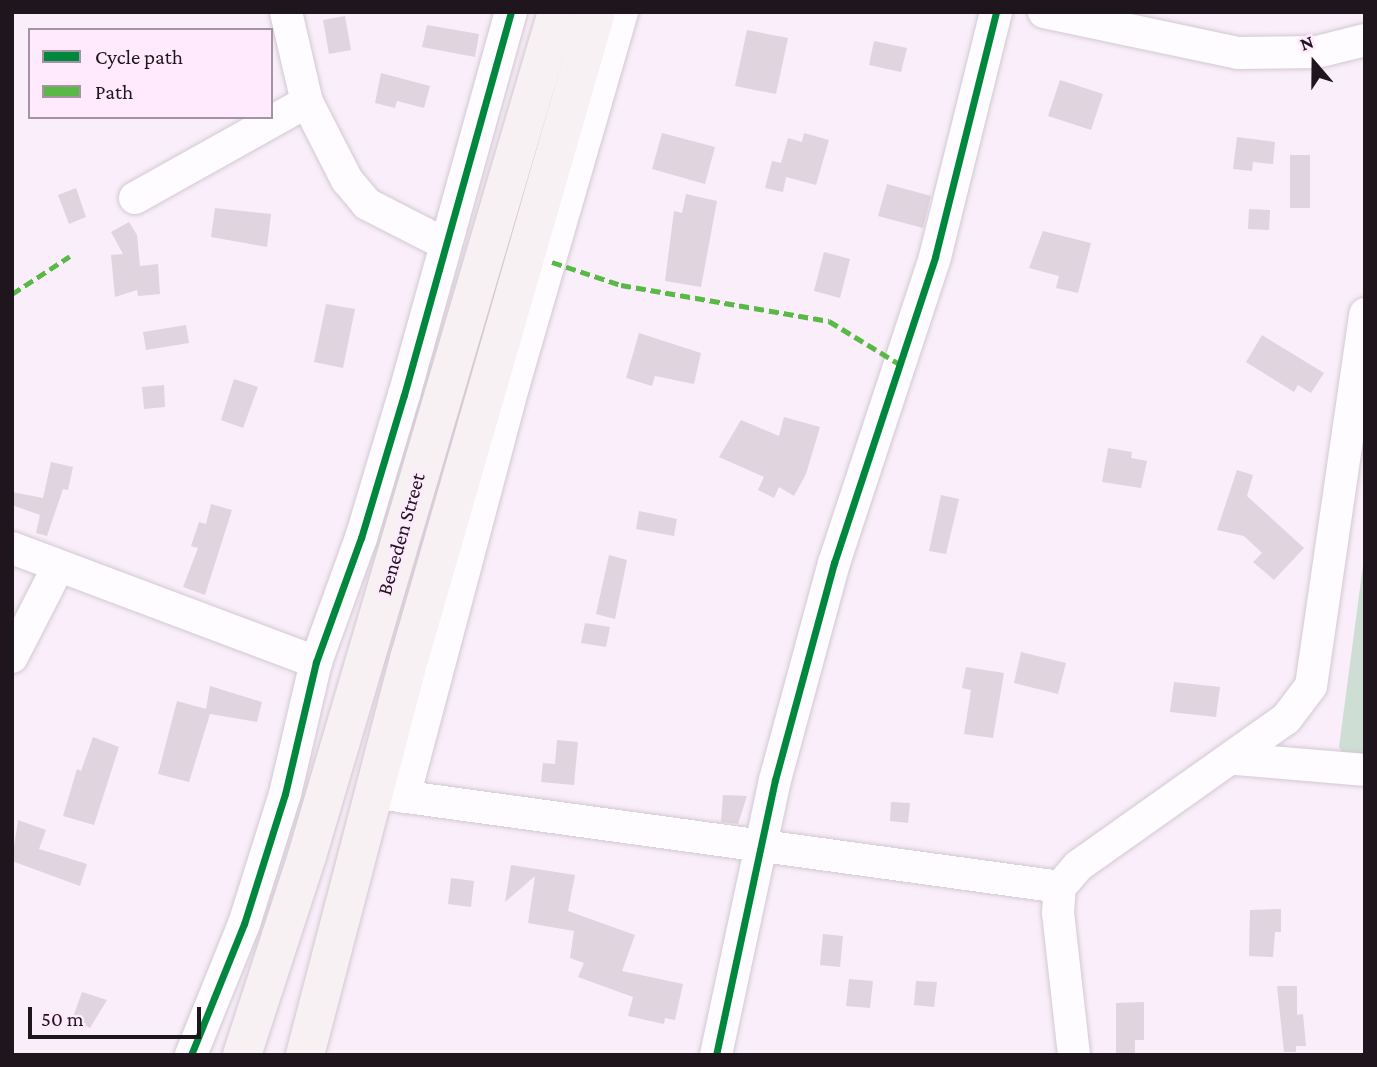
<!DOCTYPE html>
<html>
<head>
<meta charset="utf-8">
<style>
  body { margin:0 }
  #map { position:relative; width:1377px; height:1067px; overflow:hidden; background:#f9eef9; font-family:"Crimson Pro",serif }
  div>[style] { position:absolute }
  .green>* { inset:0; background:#ceded5 }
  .building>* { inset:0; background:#e0d4df }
  .roads { filter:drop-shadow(0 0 2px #d2c9d2) drop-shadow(0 0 2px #d2c9d2) }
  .minor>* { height:32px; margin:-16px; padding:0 16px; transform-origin:16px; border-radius:16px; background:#fefcfe }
  .major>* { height:38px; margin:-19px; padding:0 19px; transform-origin:19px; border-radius:19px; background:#f7f1f3 }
  .quiet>* { height:5px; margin-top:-2.5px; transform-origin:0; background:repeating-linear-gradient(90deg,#58b947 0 10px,transparent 0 15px) }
  .cycleway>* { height:7px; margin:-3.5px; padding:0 3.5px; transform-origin:3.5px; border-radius:3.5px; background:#00873e }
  span { translate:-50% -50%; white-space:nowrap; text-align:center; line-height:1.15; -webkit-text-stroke:5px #fee9fd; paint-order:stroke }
  .street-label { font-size:21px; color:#1e151d }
  .frame { position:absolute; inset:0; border:14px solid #1e151d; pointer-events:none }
  .legend { position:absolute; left:28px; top:28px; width:245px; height:91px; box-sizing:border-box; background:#fee9fd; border:2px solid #a494a3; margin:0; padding:9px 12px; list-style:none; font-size:21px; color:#1e151d }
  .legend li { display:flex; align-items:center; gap:14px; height:35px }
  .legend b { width:35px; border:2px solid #a494a3 }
  .north { position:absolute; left:1279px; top:28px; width:70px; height:70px; -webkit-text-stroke:5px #fee9fd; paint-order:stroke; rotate:340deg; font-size:19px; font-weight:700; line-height:28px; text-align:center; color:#1e151d }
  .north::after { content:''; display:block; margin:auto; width:24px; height:32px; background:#1e151d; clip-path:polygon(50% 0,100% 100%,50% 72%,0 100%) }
  .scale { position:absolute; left:28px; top:1007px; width:173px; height:32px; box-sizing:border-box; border:4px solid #1e151d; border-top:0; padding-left:9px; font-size:21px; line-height:24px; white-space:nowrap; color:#1e151d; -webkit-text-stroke:5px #fee9fd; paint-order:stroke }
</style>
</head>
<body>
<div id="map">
  <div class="green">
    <div style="clip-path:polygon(1365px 550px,1365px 767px,1350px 766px,1339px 747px)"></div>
  </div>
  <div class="building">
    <div style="clip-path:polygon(345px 16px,351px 50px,329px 54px,323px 20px)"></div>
    <div style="clip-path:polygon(427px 25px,479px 34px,475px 57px,422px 47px)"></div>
    <div style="clip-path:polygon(747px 30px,788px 38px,776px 94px,735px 86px)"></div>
    <div style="clip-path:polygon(874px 41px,907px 48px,901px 72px,869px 65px)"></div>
    <div style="clip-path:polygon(381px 73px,430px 86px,424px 108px,397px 101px,395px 108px,375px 103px)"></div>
    <div style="clip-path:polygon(1060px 80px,1103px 94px,1091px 130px,1048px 116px)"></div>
    <div style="clip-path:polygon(662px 133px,715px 147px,705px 184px,652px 169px)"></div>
    <div style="clip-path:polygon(804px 133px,829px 140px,816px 185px,786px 177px,783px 192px,765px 188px,772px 161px,781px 163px,788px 138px,802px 142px)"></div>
    <div style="clip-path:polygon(1237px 137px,1275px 142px,1273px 164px,1253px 162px,1252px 171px,1233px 169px)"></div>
    <div style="clip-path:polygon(1290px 155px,1310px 155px,1310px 208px,1290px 208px)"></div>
    <div style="clip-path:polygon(887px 184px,931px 196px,923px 228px,878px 216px)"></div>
    <div style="clip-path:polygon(76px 188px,86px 217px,69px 224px,58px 195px)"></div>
    <div style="clip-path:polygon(686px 194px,717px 201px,701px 287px,665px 281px,674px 211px,682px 213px)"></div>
    <div style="clip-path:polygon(215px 208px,271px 214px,267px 247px,211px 237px)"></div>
    <div style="clip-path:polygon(1249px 209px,1270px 210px,1269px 230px,1248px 229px)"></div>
    <div style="clip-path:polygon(129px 222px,137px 235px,140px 266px,158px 264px,160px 294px,138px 296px,137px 290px,115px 297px,111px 255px,123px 254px,111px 232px)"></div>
    <div style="clip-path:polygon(1043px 231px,1091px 243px,1078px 293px,1056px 288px,1059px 276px,1029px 268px)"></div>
    <div style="clip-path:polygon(824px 252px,850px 259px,840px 298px,814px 291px)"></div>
    <div style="clip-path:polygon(326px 304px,355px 309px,343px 368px,314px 362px)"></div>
    <div style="clip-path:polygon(186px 325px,189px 343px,146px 350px,143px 332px)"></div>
    <div style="clip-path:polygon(639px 333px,701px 353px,694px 384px,655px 376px,652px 386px,626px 378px)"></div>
    <div style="clip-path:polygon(1262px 335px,1324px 373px,1311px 393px,1298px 385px,1294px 392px,1246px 362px)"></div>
    <div style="clip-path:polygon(234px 379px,258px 387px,243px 428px,221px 420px)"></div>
    <div style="clip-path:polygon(164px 385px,165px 407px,144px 409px,142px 387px)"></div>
    <div style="clip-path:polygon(784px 417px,820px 427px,806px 474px,794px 496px,779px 487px,774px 498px,758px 490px,764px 477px,719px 457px,741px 420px,779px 436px)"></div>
    <div style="clip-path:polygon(1108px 448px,1132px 452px,1131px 458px,1147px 461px,1141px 488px,1102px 482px)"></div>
    <div style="clip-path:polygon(51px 462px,73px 467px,68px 490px,63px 489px,47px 536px,36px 533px,40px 515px,12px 505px,12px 492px,43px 498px)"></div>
    <div style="clip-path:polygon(1237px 470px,1253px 475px,1247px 496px,1304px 548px,1274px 580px,1253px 562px,1262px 553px,1244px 536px,1217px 530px)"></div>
    <div style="clip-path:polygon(941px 495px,959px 499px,946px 554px,929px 551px)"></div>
    <div style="clip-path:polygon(211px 504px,232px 510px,205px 595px,183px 587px,198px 548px,191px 546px,199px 522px,206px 524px)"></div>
    <div style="clip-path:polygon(639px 511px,677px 519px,674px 536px,636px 529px)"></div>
    <div style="clip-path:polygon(609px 555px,627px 560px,615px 619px,596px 614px)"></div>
    <div style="clip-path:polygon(585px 623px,610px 627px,606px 647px,581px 643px)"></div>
    <div style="clip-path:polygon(1021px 652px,1066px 663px,1058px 694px,1014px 683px)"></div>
    <div style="clip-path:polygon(966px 667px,1004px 673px,993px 738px,964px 734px,971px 690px,962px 688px)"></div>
    <div style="clip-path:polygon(1174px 682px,1220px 687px,1216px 717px,1170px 712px)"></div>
    <div style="clip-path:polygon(210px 686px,262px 702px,257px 722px,210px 714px,189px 782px,158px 774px,177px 701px,206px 709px)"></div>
    <div style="clip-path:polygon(93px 737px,119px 747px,94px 825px,63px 816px,77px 769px,81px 771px)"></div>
    <div style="clip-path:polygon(557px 740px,578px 742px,574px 785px,541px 782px,543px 763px,555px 764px)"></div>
    <div style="clip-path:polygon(723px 795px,747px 796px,738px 824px,721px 822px)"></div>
    <div style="clip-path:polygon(891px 802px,910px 803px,908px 823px,890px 821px)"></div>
    <div style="clip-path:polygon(18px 820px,46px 830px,39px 849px,87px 864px,80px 886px,12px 861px)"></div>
    <div style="clip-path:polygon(511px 865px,575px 875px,568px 911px,635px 935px,622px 971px,683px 984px,675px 1020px,665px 1018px,664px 1024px,628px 1016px,633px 997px,578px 977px,584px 963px,570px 958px,574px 931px,528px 923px,535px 876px,505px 902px)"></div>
    <div style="clip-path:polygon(451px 878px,474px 881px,471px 907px,448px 904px)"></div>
    <div style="clip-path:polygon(1281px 909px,1281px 932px,1275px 932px,1273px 957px,1249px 956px,1250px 910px)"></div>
    <div style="clip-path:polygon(823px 934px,843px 936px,840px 967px,820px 965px)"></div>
    <div style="clip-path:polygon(849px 979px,873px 981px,870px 1008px,846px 1006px)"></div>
    <div style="clip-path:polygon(916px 981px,937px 982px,934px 1007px,914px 1005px)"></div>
    <div style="clip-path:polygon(1277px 986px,1297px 986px,1297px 1015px,1303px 1014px,1306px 1046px,1296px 1046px,1296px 1052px,1284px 1052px)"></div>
    <div style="clip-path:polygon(82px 992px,107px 1000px,90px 1028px,73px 1017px)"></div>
    <div style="clip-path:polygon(1144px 1002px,1144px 1040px,1135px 1040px,1135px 1055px,1116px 1055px,1116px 1003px)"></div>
  </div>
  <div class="roads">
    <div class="minor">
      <div style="left:286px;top:12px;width:92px;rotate:76.9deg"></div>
      <div style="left:307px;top:102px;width:88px;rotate:62.9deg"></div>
      <div style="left:347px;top:180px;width:31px;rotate:50deg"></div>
      <div style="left:367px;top:204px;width:88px;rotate:27.1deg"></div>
      <div style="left:1044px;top:12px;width:199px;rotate:11.9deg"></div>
      <div style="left:1239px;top:53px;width:78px;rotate:-0.7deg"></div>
      <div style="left:1317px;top:52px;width:49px;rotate:-14deg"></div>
      <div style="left:135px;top:198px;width:197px;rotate:-29.2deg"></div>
      <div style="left:12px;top:548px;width:325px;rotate:20.6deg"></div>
      <div style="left:12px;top:657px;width:101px;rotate:-62.9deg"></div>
      <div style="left:1235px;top:759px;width:130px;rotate:4.8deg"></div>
      <div style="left:385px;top:794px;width:681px;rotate:7.84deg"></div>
      <div style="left:404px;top:797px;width:427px;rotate:-75.1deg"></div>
      <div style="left:514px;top:384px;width:387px;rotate:-73.8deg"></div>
      <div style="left:191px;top:1055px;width:141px;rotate:-68deg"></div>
      <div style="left:244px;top:924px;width:136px;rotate:-72.5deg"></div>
      <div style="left:285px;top:794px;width:136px;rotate:-76.8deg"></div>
      <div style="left:316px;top:662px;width:132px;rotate:-70.1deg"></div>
      <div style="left:361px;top:538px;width:149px;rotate:-73.3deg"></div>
      <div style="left:404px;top:395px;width:398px;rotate:-74.4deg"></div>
      <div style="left:716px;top:1055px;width:281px;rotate:-77.9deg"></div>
      <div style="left:775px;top:780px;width:225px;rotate:-74.8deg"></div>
      <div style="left:834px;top:563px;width:322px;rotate:-71.7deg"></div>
      <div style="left:935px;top:257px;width:252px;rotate:-76deg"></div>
      <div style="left:1074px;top:1055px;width:143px;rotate:-96.4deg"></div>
      <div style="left:1058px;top:913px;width:26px;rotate:-86deg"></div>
      <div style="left:1060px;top:887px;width:28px;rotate:-49deg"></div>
      <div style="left:1078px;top:866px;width:255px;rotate:-35.3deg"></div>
      <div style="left:1286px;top:719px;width:41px;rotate:-52.9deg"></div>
      <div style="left:1311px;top:686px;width:376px;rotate:-81.7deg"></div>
    </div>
    <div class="major">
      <div style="left:242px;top:1055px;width:209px;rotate:-71.9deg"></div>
      <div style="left:307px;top:856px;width:880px;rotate:-73.5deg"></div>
      <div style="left:305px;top:1055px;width:413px;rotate:-75.3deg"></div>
      <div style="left:410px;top:656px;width:670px;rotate:-73.89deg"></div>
    </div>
  </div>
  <div class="quiet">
    <div style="left:552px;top:262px;width:73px;rotate:18.4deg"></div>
    <div style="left:621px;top:285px;width:211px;rotate:9.8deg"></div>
    <div style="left:829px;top:321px;width:84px;rotate:31.4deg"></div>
    <div style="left:12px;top:294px;width:69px;rotate:-33.2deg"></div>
  </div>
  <div class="cycleway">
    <div style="left:191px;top:1055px;width:141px;rotate:-68deg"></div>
    <div style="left:244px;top:924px;width:136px;rotate:-72.5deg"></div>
    <div style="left:285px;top:794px;width:136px;rotate:-76.8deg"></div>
    <div style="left:316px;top:662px;width:132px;rotate:-70.1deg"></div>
    <div style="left:361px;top:538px;width:149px;rotate:-73.3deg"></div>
    <div style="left:404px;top:395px;width:398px;rotate:-74.4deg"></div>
    <div style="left:716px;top:1055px;width:281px;rotate:-77.9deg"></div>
    <div style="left:775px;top:780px;width:225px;rotate:-74.8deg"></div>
    <div style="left:834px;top:563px;width:322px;rotate:-71.7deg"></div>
    <div style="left:935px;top:257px;width:252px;rotate:-76deg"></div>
  </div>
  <div class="street-label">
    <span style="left:401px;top:534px;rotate:-74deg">Beneden Street</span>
  </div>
  <div class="frame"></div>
  <ul class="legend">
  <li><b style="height:9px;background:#00873e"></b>Cycle path</li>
  <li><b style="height:9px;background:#58b947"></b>Path</li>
  </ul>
  <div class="north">N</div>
  <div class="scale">50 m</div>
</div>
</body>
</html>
